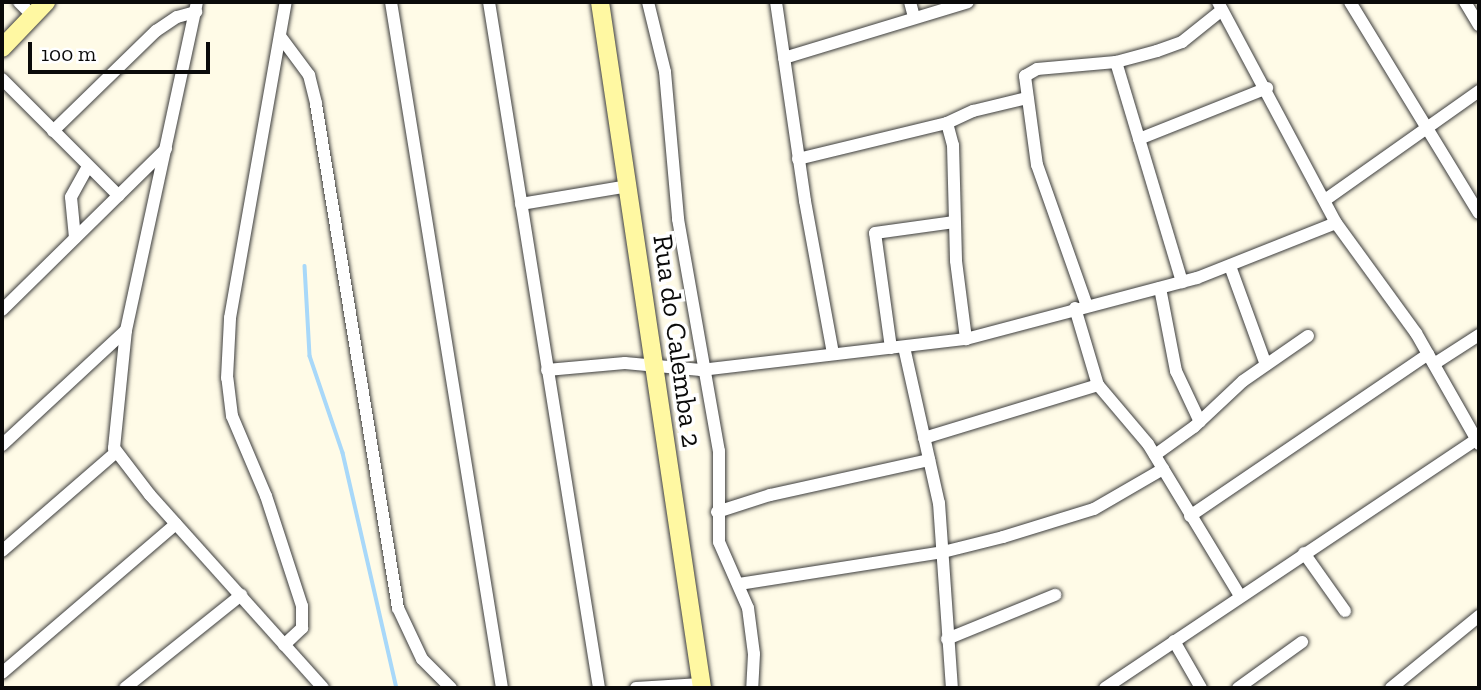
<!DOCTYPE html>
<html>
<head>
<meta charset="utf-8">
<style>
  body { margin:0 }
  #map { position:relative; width:1481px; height:690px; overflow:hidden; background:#fffbe7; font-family:"Zilla Slab",serif }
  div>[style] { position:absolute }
  .stream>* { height:3.5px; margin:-1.75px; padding:0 1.75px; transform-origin:1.75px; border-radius:1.75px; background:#a8d8f9 }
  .roads { filter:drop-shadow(0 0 2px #3d3d3d) drop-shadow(0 0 2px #3d3d3d) }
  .minor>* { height:12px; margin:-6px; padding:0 6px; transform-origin:6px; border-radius:6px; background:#fff }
  .secondary>* { height:18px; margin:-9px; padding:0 9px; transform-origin:9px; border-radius:9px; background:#fff8a2 }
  span { translate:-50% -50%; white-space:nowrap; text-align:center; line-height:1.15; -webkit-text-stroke:7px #fff; paint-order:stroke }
  .street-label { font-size:28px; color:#0a0a0a }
  .frame { position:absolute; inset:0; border:4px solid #0a0a0a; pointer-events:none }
  .scale { position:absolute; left:28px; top:42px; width:182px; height:32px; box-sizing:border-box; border:4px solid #0a0a0a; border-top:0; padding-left:9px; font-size:21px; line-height:24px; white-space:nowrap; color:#0a0a0a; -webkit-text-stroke:5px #fff; paint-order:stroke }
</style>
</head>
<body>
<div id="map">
  <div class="stream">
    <div style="left:305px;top:266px;width:90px;rotate:86.8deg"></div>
    <div style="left:310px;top:356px;width:102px;rotate:71.2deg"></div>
    <div style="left:343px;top:453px;width:241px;rotate:77.1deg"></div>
  </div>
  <div class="roads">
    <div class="minor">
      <div style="left:19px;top:2px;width:18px;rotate:45deg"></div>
      <div style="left:197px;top:2px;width:336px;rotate:102.2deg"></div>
      <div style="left:126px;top:330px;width:119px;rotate:95.8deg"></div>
      <div style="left:114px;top:448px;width:59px;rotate:52.5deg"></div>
      <div style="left:150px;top:495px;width:259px;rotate:48.1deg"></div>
      <div style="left:391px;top:2px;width:695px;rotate:80.81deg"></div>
      <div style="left:489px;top:2px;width:695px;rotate:80.89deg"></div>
      <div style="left:648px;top:2px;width:72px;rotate:76.3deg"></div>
      <div style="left:665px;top:72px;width:148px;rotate:84.9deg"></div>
      <div style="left:678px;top:219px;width:236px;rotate:80deg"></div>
      <div style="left:719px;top:451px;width:91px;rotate:90deg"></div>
      <div style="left:719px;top:542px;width:72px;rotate:66.3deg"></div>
      <div style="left:748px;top:608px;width:46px;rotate:82.6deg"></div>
      <div style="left:754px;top:654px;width:34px;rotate:93deg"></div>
      <div style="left:776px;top:2px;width:201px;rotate:81.7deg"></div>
      <div style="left:805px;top:201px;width:155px;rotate:79.6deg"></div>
      <div style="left:910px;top:2px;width:16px;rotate:75deg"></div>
      <div style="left:1218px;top:2px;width:251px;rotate:61.9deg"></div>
      <div style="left:1336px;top:223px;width:136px;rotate:54deg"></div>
      <div style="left:1416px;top:333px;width:128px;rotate:60.4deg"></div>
      <div style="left:1350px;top:2px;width:247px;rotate:58.6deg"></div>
      <div style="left:1465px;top:2px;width:27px;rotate:59deg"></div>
      <div style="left:280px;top:36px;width:49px;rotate:53.4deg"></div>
      <div style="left:309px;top:75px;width:30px;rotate:76deg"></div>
      <div style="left:316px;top:104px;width:511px;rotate:80.76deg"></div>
      <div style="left:398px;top:608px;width:56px;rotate:64.8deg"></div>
      <div style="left:422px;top:659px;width:41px;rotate:45deg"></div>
      <div style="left:784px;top:58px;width:192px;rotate:-16.9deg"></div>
      <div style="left:1116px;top:62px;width:230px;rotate:73.3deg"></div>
      <div style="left:2px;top:79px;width:165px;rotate:45deg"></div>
      <div style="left:947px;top:123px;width:29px;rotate:-25deg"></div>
      <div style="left:973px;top:111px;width:56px;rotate:-13.5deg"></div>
      <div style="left:53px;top:131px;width:144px;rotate:-44.2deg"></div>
      <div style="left:156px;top:31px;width:25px;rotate:-34deg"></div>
      <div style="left:177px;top:17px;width:20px;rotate:-15deg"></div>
      <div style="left:1139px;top:139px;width:138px;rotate:-21.7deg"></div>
      <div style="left:798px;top:159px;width:153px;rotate:-13.6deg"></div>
      <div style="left:947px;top:123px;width:23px;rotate:75deg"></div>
      <div style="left:953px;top:145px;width:116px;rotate:88.5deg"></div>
      <div style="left:956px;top:261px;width:79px;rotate:82.7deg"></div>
      <div style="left:1325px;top:200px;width:189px;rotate:-35.3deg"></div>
      <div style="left:521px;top:204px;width:109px;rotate:-9.5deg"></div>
      <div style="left:75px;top:238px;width:41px;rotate:-95.6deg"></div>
      <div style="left:71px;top:197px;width:35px;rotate:-61deg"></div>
      <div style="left:1230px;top:266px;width:105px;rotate:70deg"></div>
      <div style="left:1160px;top:288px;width:85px;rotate:79.1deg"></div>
      <div style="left:1176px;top:371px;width:56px;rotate:64.8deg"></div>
      <div style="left:1087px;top:306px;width:150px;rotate:-109.5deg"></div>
      <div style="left:1037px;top:165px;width:90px;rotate:-97.7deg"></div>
      <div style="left:1025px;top:76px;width:14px;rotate:-30deg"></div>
      <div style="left:1037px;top:69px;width:79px;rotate:-5.1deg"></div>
      <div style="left:1116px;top:62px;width:42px;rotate:-15deg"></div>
      <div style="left:1157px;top:51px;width:27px;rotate:-20deg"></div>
      <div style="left:1182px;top:42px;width:51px;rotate:-38.7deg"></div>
      <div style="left:1075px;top:308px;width:80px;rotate:73.4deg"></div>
      <div style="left:1098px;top:385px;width:77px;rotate:49.7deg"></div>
      <div style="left:1148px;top:444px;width:178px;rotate:58.8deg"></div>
      <div style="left:2px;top:310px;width:230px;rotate:-44.5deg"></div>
      <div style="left:904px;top:347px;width:160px;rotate:77.4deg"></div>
      <div style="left:939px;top:503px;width:185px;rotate:86deg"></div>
      <div style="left:891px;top:348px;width:116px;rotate:-97.9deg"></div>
      <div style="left:875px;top:233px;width:80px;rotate:-7.9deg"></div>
      <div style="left:1434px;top:364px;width:54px;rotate:-32.8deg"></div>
      <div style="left:547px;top:370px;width:78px;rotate:-5.1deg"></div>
      <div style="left:625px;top:363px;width:76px;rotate:5.3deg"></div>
      <div style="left:701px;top:370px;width:267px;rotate:-6.7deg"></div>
      <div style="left:966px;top:339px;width:239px;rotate:-14.8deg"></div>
      <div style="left:1197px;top:278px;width:149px;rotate:-21.6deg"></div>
      <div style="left:924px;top:438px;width:182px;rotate:-16.9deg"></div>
      <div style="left:2px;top:445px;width:169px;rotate:-42.8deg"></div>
      <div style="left:1155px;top:455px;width:48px;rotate:-35.7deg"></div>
      <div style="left:1194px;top:427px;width:67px;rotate:-43.2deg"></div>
      <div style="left:1243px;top:381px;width:79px;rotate:-34.7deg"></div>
      <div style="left:717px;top:512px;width:56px;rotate:-17.8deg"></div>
      <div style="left:770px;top:495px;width:163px;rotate:-12.4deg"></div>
      <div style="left:1190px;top:516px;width:288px;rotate:-34.2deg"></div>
      <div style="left:2px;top:551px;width:150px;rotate:-40.9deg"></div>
      <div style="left:1304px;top:553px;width:71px;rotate:54.7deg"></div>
      <div style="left:739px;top:584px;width:206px;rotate:-8.9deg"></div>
      <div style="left:943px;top:552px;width:62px;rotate:-14deg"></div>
      <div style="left:1003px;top:537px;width:95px;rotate:-17.1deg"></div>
      <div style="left:1094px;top:509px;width:80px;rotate:-30.1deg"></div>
      <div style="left:947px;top:639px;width:117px;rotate:-22.2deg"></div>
      <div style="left:1174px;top:641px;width:54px;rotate:60.1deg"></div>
      <div style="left:284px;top:645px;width:25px;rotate:-43deg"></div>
      <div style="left:302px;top:628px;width:22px;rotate:-90deg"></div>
      <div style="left:302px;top:606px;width:116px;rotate:-108.1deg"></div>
      <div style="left:266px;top:496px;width:87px;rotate:-113deg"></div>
      <div style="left:232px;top:416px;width:38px;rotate:-97deg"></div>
      <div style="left:227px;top:378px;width:60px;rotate:-87.1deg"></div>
      <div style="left:230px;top:318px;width:321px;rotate:-80deg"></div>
      <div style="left:2px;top:673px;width:229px;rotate:-40.6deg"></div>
      <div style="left:125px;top:688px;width:149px;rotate:-38.7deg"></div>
      <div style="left:636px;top:688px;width:65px;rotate:-3.5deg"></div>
      <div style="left:1105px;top:688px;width:450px;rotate:-33.8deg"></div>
      <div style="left:1238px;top:688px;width:79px;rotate:-35.7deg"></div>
      <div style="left:1391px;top:688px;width:114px;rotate:-39.3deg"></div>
    </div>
    <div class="secondary">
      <div style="left:600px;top:2px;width:694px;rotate:81.54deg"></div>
      <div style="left:2px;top:48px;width:64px;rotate:-46.3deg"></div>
    </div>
  </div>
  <div class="street-label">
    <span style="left:677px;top:341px;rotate:82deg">Rua do Calemba 2</span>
  </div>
  <div class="frame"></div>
  <div class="scale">100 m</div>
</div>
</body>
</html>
